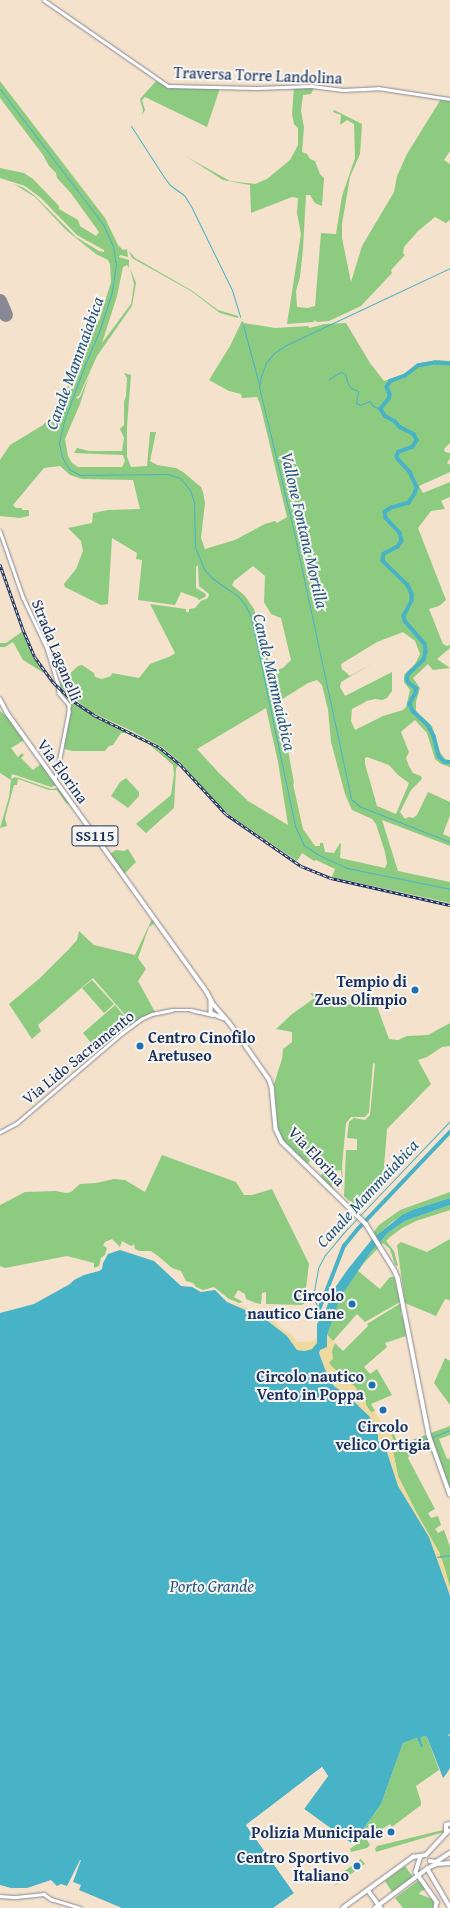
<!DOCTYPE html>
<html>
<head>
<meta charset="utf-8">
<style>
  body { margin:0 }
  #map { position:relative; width:450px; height:1908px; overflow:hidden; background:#f4e2cc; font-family:"Gentium Book Plus",serif }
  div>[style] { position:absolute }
  .green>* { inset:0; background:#8dcb81 }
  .sand>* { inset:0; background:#eeda9e }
  .water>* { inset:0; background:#48b2c6 }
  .pier>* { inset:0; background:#f4e2cc }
  .stream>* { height:1px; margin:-0.5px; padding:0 0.5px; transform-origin:0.5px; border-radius:0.5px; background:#48b2c6 }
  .river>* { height:3.5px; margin:-1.75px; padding:0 1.75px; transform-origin:1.75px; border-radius:1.75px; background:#48b2c6 }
  .runway>* { height:14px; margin:-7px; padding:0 7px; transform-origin:7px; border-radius:7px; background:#888895 }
  .roads { filter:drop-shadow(0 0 1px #888895) drop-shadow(0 0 1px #888895) }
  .minor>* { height:2.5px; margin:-1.25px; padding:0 1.25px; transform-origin:1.25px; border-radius:1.25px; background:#fff }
  .major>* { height:3.5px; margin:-1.75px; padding:0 1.75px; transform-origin:1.75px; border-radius:1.75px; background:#fff }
  .rail>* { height:2.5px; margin-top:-1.25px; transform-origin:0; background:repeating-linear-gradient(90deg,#f6f6f2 0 3px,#1b2f5e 0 6px); box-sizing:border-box; border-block:1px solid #1b2f5e }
  .dots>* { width:11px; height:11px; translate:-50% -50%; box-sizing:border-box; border:2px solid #f6f6f2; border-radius:50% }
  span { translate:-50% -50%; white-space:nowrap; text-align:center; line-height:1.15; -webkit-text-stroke:4px #f6f6f2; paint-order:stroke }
  .shield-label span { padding:1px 3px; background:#f6f6f2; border:1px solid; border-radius:3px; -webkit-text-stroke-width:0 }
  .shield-label { font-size:15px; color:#1b2f5e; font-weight:700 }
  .street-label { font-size:16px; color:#1b2f5e }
  .poi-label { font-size:16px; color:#1b2f5e; font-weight:700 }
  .right { translate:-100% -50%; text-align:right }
  .left { translate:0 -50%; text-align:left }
  .water-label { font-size:17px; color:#28567d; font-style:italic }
</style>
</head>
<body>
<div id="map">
  <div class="green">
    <div style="clip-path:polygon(evenodd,0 81px,105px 218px,118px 245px,123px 250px,127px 249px,128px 257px,120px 255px,119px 257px,129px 260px,129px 268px,127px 265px,123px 267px,117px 296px,102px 343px,131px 304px,134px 284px,130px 268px,136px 283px,132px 306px,97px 356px,79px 396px,76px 397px,78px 399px,80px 397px,89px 376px,80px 404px,65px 439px,68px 456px,72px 463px,78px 467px,122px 467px,125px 461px,123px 455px,74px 453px,77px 448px,89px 451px,122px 451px,124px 438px,120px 429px,124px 425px,124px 402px,126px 396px,127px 378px,124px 373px,131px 375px,127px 426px,127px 457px,131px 467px,147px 466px,150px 432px,156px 432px,150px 461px,157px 465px,176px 468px,183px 472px,201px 487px,203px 492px,205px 503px,201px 538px,205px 549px,235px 540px,265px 524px,275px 521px,277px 523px,287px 517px,260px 404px,257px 397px,242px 398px,241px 394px,229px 391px,209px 380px,230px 346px,242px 321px,244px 323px,275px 328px,308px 326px,309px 328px,325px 324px,346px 323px,370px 363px,384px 381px,406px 374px,420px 363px,437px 360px,450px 361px,450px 443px,444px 449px,445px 452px,450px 453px,450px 458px,447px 463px,450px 465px,450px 472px,419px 486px,423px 493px,450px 482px,450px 497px,441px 501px,445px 509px,431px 511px,418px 528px,446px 600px,439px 606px,429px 609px,443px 644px,447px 646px,450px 645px,450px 648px,437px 659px,450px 668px,433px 670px,428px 664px,413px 678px,420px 688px,416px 702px,416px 711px,432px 726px,440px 752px,445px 759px,450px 760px,450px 767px,441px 764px,435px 759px,427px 733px,415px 720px,403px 730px,401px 732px,409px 752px,406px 758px,409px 766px,413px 773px,421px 776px,422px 779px,411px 790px,400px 812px,405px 819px,409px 817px,413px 818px,417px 815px,428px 792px,450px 802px,450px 815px,443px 834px,450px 837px,450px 846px,382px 820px,398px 871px,450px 882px,450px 903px,332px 877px,335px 869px,316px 860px,314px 861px,302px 853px,297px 861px,231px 816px,216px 803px,180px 762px,162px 747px,132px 731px,91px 712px,61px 688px,60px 683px,78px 666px,82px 665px,94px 673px,95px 677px,102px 679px,111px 676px,112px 673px,139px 678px,150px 664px,171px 656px,175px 653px,150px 604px,186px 609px,186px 612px,189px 612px,189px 609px,195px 608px,201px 601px,208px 598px,209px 594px,199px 586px,198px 565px,196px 567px,196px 588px,206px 594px,205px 597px,199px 600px,197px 598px,181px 592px,175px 605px,138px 600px,142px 560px,136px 559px,137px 553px,112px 538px,108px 604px,101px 605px,65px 587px,64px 584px,76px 569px,83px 551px,81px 541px,68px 528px,92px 523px,93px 513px,108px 510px,140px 509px,133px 480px,82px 479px,70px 475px,60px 466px,44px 468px,13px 505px,16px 508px,22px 508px,22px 510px,29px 510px,29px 516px,20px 518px,0 516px,0 460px,10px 445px,43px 425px,69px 397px,70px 395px,66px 392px,75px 367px,76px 367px,95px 330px,93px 322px,99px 321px,111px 282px,110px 264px,108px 260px,96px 254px,66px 230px,35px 197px,14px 184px,24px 188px,35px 196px,76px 237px,99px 251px,104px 252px,104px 250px,77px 235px,41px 198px,25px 186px,0 178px,0 168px,24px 173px,33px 179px,59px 206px,59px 209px,78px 220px,80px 226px,96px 236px,99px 232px,70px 192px,57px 178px,56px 173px,49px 166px,43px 155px,0 98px,0 81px,253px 566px,265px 576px,264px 602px,271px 614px,281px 618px,291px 660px,283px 668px,268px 672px,268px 660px,254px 609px,245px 596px,232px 585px,234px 581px,253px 566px,0 81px,403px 632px,415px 641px,420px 654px,415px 664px,404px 675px,404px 682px,410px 690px,406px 707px,403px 710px,383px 716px,355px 730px,351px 721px,352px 709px,367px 701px,375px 699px,382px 700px,387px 698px,392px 691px,392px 672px,345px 696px,340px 687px,341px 682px,373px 663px,350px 676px,342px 669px,341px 664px,377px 642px,403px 632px,0 81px,317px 680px,322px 685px,328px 710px,331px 742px,345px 794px,352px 810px,372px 819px,376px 824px,385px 852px,387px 863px,385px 868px,340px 858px,341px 844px,340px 843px,334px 853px,325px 852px,323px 843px,320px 843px,320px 846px,315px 846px,303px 829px,293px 784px,294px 783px,286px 739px,283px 732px,287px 725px,280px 723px,280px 716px,276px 703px,308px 683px,317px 680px,0 81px,266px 708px,278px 762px,288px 825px,248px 801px,219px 773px,197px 749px,266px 708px,0 81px,367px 757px,389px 765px,398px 775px,409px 783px,396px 814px,377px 806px,365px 764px,365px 758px,367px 757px)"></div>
    <div style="clip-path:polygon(156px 81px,168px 87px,220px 88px,207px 127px,145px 97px,142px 100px,145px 110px,142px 115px,143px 110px,140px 99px)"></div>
    <div style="clip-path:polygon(294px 87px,314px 88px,311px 94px,303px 95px,301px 111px,304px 127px,302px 152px,307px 154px,310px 159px,315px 161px,320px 174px,324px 178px,322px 206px,315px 203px,310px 195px,306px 195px,303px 249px,300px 277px,296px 291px,297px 307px,308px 308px,315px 306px,321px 233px,336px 234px,342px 196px,355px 158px,354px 124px,347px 120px,340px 125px,341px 115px,333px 112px,334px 110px,362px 124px,360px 154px,350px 177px,342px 224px,342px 238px,351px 282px,362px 246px,394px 192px,397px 176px,407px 154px,441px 99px,450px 100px,450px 151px,444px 160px,450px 164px,450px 220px,446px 223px,435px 217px,418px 231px,404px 247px,403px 253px,405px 255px,391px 270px,392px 273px,361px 306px,329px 321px,317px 322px,314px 320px,314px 322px,287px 324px,301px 234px,297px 213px,298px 198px,292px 197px,251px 213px,250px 185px,223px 180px,187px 157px,230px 181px,255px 184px,267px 179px,290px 160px,298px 145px,298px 128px,294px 124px,292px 114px)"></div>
    <div style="clip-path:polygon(129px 251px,135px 258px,191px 290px,218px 310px,238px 316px,238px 318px,220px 313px,191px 291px,132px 258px)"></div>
    <div style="clip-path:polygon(23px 631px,31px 652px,44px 673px,23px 660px,13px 642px,5px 647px,0 647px,0 643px,6px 643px)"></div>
    <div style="clip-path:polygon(60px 690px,78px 705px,97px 717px,156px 746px,179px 765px,176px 768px,174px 808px,146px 833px,136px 824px,171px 795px,174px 774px,173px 765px,150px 745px,126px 733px,121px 733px,113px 745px,109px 746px,105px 751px,73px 751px,64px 749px,71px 710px,68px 700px,69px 699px,67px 700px)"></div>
    <div style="clip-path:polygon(0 711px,10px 719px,24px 740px,11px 748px,17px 756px,18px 757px,22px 753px,24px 755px,21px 758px,33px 770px,41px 764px,35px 755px,57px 785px,51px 787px,12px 774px,11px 779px,15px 777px,19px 778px,51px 789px,59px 788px,72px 806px,66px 803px,57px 790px,49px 790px,18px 779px,17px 785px,14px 785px,5px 818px,7px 826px,0 828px,9px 797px,11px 780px,0 773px)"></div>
    <div style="clip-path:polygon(126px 778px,139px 792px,139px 796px,128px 808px,111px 796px,120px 782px)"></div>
    <div style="clip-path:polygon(128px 849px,136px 862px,124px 874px,110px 854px,116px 850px,124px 851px)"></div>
    <div style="clip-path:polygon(152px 919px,155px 923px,149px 927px,138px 958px,146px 969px,138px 981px,155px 1012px,133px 1024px,93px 978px,38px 1025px,41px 1031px,32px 1039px,9px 1004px,40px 978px,68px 950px,77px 940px,79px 931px,94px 945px,135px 955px)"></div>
    <div style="clip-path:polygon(92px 980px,114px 1004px,104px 1013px,82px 988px)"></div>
    <div style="clip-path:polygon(365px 988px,375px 1001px,389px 1039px,398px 1040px,407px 1036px,428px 1035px,450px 1023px,450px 1046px,442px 1047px,427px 1057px,418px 1060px,431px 1084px,387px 1129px,383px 1179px,356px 1207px,344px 1196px,346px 1150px,357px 1150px,357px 1139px,347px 1138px,349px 1122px,354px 1118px,365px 1120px,370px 1115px,375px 1064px,373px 1063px,369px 1112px,365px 1117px,351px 1117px,346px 1123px,342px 1166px,343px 1194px,341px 1170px,332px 1171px,332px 1186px,337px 1193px,320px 1176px,326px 1170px,313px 1157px,307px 1164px,283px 1141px,278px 1132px,274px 1084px,282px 1059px,283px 1049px,292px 1042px,292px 1032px,276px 1029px,292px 1014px,309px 1002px,314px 998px,310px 993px,330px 996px,348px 1004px,373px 1007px,372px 1005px,349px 1002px,346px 1000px,360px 1001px,365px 997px)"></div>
    <div style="clip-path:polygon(115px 1005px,132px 1025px,101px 1050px,97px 1050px,83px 1033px)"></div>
    <div style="clip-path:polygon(162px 1155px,236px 1182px,244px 1195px,252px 1195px,272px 1189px,309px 1264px,304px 1304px,301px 1305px,266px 1304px,266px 1292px,262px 1293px,261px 1304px,256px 1303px,246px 1299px,245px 1294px,238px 1290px,234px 1297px,243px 1302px,239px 1303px,229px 1299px,214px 1287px,203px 1290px,196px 1287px,193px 1283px,186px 1281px,181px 1271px,172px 1268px,158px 1256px,151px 1251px,139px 1251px,135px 1249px,134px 1244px,131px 1246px,122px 1241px,120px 1247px,112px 1239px,105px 1242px,103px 1245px,107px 1248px,105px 1255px,101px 1258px,99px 1266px,94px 1268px,94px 1263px,67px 1256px,5px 1268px,0 1266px,0 1205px,25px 1192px,56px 1191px,66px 1193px,71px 1192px,80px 1184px,96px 1183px,114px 1179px,125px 1180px,145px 1192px)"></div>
    <div style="clip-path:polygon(450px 1192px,450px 1198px,415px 1209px,393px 1221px,376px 1236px,373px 1233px,379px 1225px,400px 1210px)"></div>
    <div style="clip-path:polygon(450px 1205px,450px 1210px,416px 1221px,402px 1228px,390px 1237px,386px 1241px,394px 1251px,398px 1266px,395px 1265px,390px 1249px,383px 1243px,363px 1264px,358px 1271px,380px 1289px,390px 1277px,394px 1277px,400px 1302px,365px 1322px,357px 1314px,333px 1341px,327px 1335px,335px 1309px,351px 1279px,370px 1253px,389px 1232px,405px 1221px)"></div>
    <div style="clip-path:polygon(450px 1239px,450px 1300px,445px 1299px,436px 1316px,405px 1303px,397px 1245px,401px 1242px,427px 1252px)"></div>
    <div style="clip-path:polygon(401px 1303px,401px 1315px,403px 1317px,406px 1336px,385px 1343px,387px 1347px,364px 1367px,370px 1374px,377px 1369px,392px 1395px,371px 1404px,375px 1411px,371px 1413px,366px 1405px,365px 1397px,363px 1397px,355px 1387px,331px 1366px,329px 1362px,331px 1360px,332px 1350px,335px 1343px,343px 1351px,368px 1326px,367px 1324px)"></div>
    <div style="clip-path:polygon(445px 1358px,450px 1361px,450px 1405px,434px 1383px)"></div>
    <div style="clip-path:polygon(450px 1426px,450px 1435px,439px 1439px,447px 1459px,449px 1458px,450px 1461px,450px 1489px,429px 1441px,434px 1458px,428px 1442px,412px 1452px,408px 1458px,435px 1509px,428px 1513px,431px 1518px,438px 1516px,441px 1525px,435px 1529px,438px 1533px,444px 1530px,450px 1547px,450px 1588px,444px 1566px,439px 1557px,440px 1554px,415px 1510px,398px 1476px,393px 1451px,396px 1445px,391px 1435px,394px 1434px,397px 1442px,401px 1444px)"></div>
    <div style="clip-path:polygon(424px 1736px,427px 1737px,439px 1770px,416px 1786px,421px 1802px,421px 1805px,392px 1827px,390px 1824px,373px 1835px,375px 1837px,367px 1840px,370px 1845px,367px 1848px,351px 1852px,350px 1849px,357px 1844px,355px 1841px,381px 1804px,403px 1743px,417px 1738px,421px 1748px,423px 1747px,419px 1738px)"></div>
    <div style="clip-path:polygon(443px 1830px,444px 1832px,376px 1852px,375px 1849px,377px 1846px)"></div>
    <div style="clip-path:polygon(361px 1859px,365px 1864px,333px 1887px,342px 1879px,343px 1872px)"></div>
    <div style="clip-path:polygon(405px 1866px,413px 1877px,392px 1892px,385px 1881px)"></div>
    <div style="clip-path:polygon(419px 1880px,426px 1889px,420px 1892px,419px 1894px,432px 1899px,435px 1903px,434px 1908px,403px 1908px,395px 1898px)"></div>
  </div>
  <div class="sand">
    <div style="clip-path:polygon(235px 1304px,240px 1305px,260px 1314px,261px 1312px,266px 1314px,281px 1328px,292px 1335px,297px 1342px,314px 1341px,316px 1338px,317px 1343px,312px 1349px,305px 1351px,297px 1350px,287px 1336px,268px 1321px)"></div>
    <div style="clip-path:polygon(327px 1335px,335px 1343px,332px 1350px,333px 1359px,329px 1362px,331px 1366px,355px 1387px,365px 1399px,366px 1405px,371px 1412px,375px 1411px,383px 1425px,389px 1428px,393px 1433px,391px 1435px,396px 1445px,381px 1439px,378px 1440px,378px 1430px,369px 1416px,345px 1393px,335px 1387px,329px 1380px,319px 1353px,327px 1338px)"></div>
    <div style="clip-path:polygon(379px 1442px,383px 1442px,395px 1447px,393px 1451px,398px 1476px,415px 1510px,440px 1554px,439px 1557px,442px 1559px,444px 1566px,450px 1588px,450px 1596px,429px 1537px,398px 1486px,385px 1446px)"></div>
  </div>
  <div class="water">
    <div style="clip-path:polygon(450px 1198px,450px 1205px,405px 1221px,389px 1232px,370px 1253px,340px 1298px,327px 1335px,327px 1347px,320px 1350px,319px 1353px,329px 1380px,335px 1387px,345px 1393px,369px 1416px,378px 1430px,378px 1441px,385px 1446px,398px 1486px,429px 1537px,448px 1590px,450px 1596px,450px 1734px,448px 1735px,450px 1737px,450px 1768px,447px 1773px,443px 1778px,427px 1737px,424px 1736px,420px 1738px,423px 1747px,421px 1748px,417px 1738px,403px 1743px,381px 1804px,355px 1841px,351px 1843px,304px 1809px,328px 1776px,322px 1767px,246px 1825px,294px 1893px,273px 1908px,122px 1908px,79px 1890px,81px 1885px,73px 1882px,81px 1860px,80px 1860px,67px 1886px,61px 1884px,57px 1886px,51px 1880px,27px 1888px,11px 1888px,0 1885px,0 1313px,34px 1304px,70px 1284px,74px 1280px,84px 1275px,99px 1271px,102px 1269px,103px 1263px,108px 1254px,120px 1250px,154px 1261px,181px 1286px,192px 1287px,201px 1292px,215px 1290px,227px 1302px,264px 1318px,287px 1336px,297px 1350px,305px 1351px,312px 1349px,317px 1343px,317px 1324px,326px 1309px,332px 1292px,348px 1269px,373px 1238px,402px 1215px,415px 1209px)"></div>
  </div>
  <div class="pier">
    <div style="clip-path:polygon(322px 1767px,328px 1776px,304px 1809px,351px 1843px,349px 1845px,302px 1810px,326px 1775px,321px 1769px,248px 1825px,295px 1892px,294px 1893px,246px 1825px)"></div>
  </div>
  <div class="stream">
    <div style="left:0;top:89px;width:170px;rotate:52.7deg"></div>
    <div style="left:103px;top:224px;width:24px;rotate:66deg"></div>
    <div style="left:113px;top:246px;width:19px;rotate:81deg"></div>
    <div style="left:116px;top:265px;width:30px;rotate:99deg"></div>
    <div style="left:111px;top:295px;width:36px;rotate:108deg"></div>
    <div style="left:100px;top:329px;width:41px;rotate:112.8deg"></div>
    <div style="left:84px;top:367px;width:58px;rotate:110.3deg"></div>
    <div style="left:64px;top:421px;width:23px;rotate:103deg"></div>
    <div style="left:59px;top:443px;width:14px;rotate:78deg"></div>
    <div style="left:62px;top:457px;width:14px;rotate:60deg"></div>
    <div style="left:69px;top:469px;width:13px;rotate:29deg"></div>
    <div style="left:80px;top:475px;width:87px;rotate:-0.7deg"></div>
    <div style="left:167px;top:474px;width:14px;rotate:17deg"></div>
    <div style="left:180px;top:478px;width:16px;rotate:50deg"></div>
    <div style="left:190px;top:490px;width:13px;rotate:72deg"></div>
    <div style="left:194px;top:502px;width:45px;rotate:88.7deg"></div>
    <div style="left:195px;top:547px;width:24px;rotate:68deg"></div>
    <div style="left:204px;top:569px;width:12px;rotate:48deg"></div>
    <div style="left:212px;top:578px;width:32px;rotate:35deg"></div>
    <div style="left:238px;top:596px;width:11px;rotate:52deg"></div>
    <div style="left:245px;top:605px;width:13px;rotate:63deg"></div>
    <div style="left:251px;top:617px;width:214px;rotate:78.1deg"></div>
    <div style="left:295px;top:826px;width:21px;rotate:65deg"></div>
    <div style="left:304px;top:845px;width:18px;rotate:34deg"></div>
    <div style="left:319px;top:855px;width:31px;rotate:25deg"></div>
    <div style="left:347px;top:868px;width:105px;rotate:11.5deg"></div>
    <div style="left:131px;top:126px;width:61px;rotate:57.1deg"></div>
    <div style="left:164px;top:177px;width:10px;rotate:53deg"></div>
    <div style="left:170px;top:185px;width:17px;rotate:36deg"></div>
    <div style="left:184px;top:195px;width:13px;rotate:58deg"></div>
    <div style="left:191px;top:206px;width:93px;rotate:64deg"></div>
    <div style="left:232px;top:290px;width:28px;rotate:73deg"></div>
    <div style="left:450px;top:268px;width:181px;rotate:154.8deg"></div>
    <div style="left:286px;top:345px;width:14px;rotate:146deg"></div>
    <div style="left:274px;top:353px;width:13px;rotate:129deg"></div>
    <div style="left:266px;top:363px;width:14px;rotate:111deg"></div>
    <div style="left:261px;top:376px;width:11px;rotate:100deg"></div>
    <div style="left:259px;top:387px;width:140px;rotate:76.4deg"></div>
    <div style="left:292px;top:523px;width:282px;rotate:77.9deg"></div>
    <div style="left:351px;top:799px;width:11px;rotate:41deg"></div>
    <div style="left:359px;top:806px;width:98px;rotate:21.6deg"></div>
    <div style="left:243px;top:325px;width:61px;rotate:74.8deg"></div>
    <div style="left:329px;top:379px;width:13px;rotate:-32deg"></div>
    <div style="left:340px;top:372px;width:5px;rotate:22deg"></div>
    <div style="left:345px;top:374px;width:10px;rotate:73deg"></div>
    <div style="left:348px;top:384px;width:5px;rotate:53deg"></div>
    <div style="left:351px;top:388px;width:8px;rotate:23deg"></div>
    <div style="left:358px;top:391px;width:12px;rotate:99deg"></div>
    <div style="left:356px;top:403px;width:4px;rotate:27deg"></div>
    <div style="left:360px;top:405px;width:10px;rotate:-24deg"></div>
    <div style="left:369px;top:401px;width:6px;rotate:51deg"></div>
    <div style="left:373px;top:406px;width:9px;rotate:21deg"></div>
    <div style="left:319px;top:1310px;width:14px;rotate:-115deg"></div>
    <div style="left:313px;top:1297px;width:29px;rotate:-80deg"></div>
    <div style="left:318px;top:1268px;width:15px;rotate:-62deg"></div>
    <div style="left:325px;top:1255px;width:35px;rotate:-50deg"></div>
    <div style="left:348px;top:1228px;width:148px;rotate:-46.4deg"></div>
    <div style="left:432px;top:1437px;width:19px;rotate:-21deg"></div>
    <div style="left:378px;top:1441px;width:6px"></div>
    <div style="left:384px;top:1441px;width:9px;rotate:27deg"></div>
    <div style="left:392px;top:1445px;width:10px;rotate:11deg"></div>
    <div style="left:402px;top:1447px;width:28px;rotate:-18deg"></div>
    <div style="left:437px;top:1557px;width:13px;rotate:-9deg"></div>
  </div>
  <div class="river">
    <div style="left:450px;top:364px;width:15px;rotate:-176deg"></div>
    <div style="left:435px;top:363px;width:17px;rotate:170deg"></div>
    <div style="left:418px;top:366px;width:16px;rotate:142deg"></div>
    <div style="left:405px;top:376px;width:15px;rotate:160deg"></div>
    <div style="left:391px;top:381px;width:7px;rotate:124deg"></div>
    <div style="left:387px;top:387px;width:8px;rotate:67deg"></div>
    <div style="left:390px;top:394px;width:5px;rotate:101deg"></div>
    <div style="left:389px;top:399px;width:13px;rotate:129deg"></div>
    <div style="left:381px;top:409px;width:8px;rotate:60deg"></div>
    <div style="left:385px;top:416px;width:11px;rotate:27deg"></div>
    <div style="left:395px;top:421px;width:8px;rotate:50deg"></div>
    <div style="left:400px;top:427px;width:16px;rotate:27deg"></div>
    <div style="left:414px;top:434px;width:7px;rotate:63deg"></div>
    <div style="left:417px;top:440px;width:8px;rotate:120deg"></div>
    <div style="left:413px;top:447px;width:15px;rotate:160deg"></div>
    <div style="left:399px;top:452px;width:4px;rotate:117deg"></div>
    <div style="left:397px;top:456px;width:3px;rotate:72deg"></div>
    <div style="left:398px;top:459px;width:18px;rotate:47deg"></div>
    <div style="left:410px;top:472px;width:17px;rotate:65deg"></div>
    <div style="left:417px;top:487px;width:7px;rotate:106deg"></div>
    <div style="left:415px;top:494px;width:11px;rotate:124deg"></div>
    <div style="left:409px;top:503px;width:19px;rotate:164deg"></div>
    <div style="left:391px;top:508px;width:7px;rotate:146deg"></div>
    <div style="left:385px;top:512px;width:6px;rotate:81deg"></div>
    <div style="left:386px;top:518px;width:21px;rotate:47deg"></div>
    <div style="left:400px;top:533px;width:8px;rotate:76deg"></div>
    <div style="left:402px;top:541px;width:7px;rotate:124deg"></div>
    <div style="left:398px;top:547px;width:16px;rotate:153deg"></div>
    <div style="left:384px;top:554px;width:7px;rotate:98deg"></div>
    <div style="left:383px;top:561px;width:35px;rotate:44deg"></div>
    <div style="left:408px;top:585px;width:10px;rotate:66deg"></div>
    <div style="left:412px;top:594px;width:7px;rotate:90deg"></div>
    <div style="left:412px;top:601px;width:17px;rotate:118deg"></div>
    <div style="left:404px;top:616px;width:5px;rotate:79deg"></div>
    <div style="left:405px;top:621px;width:30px;rotate:49deg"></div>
    <div style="left:425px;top:644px;width:8px;rotate:83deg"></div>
    <div style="left:426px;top:652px;width:8px;rotate:104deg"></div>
    <div style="left:424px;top:660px;width:21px;rotate:137deg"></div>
    <div style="left:409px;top:674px;width:5px;rotate:112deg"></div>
    <div style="left:407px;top:679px;width:4px;rotate:63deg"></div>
    <div style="left:409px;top:683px;width:9px;rotate:36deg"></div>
    <div style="left:416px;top:688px;width:5px;rotate:90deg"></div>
    <div style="left:416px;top:693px;width:13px;rotate:119deg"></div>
    <div style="left:410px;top:704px;width:8px;rotate:67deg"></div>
    <div style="left:413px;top:711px;width:21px;rotate:43deg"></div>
    <div style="left:428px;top:725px;width:13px;rotate:61deg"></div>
    <div style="left:434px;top:736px;width:21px;rotate:76deg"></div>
    <div style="left:439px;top:756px;width:8px;rotate:45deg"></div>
    <div style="left:445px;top:762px;width:5px"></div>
    <div style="left:321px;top:1319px;width:9px;rotate:-103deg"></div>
    <div style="left:319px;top:1310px;width:69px;rotate:-68.7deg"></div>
    <div style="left:344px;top:1246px;width:22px;rotate:-51deg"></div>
    <div style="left:358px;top:1229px;width:134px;rotate:-46.5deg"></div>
  </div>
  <div class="runway">
    <div style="left:0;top:301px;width:15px;rotate:67deg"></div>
  </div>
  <div class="roads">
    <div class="minor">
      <div style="left:44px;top:0;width:151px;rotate:34.7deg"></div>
      <div style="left:168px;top:86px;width:89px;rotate:1.3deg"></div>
      <div style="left:257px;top:88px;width:54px;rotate:-2.1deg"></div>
      <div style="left:311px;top:86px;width:32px;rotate:7deg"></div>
      <div style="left:343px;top:90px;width:35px;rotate:-3deg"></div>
      <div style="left:378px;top:88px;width:73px;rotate:8.7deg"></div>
      <div style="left:0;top:531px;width:70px;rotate:70.8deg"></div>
      <div style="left:23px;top:597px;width:56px;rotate:64.8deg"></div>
      <div style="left:47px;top:648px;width:37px;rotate:73deg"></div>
      <div style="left:58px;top:683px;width:10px;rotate:84deg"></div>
      <div style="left:59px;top:693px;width:16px;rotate:50deg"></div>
      <div style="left:69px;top:705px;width:7px;rotate:90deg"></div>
      <div style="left:69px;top:712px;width:63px;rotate:101deg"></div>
      <div style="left:57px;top:774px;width:5px;rotate:112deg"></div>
      <div style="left:0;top:1132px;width:19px;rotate:-28deg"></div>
      <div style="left:17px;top:1123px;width:138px;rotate:-40.6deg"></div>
      <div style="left:122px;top:1033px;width:24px;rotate:-36deg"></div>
      <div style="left:141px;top:1019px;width:12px;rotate:-24deg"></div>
      <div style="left:152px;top:1014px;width:20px;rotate:-11deg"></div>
      <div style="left:172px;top:1010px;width:19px"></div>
      <div style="left:191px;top:1010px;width:22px;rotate:13deg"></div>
      <div style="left:0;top:1896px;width:16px;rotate:4deg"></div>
      <div style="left:16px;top:1897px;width:28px;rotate:-6deg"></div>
      <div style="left:44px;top:1894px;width:9px;rotate:36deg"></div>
      <div style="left:51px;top:1899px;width:30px;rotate:17deg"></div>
    </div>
    <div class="major">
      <div style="left:0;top:699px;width:17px;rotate:62deg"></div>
      <div style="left:8px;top:714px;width:342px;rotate:54.4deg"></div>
      <div style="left:207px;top:992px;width:15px;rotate:62deg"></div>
      <div style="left:214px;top:1005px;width:23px;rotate:49deg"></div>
      <div style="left:229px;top:1022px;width:70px;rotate:54.9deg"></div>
      <div style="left:269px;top:1079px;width:9px;rotate:69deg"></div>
      <div style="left:272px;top:1087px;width:42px;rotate:84.6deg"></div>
      <div style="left:276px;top:1129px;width:14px;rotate:65deg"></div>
      <div style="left:282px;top:1142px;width:117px;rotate:44.3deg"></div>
      <div style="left:366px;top:1224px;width:55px;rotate:58.3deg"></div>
      <div style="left:395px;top:1271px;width:8px;rotate:67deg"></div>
      <div style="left:398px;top:1278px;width:160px;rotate:78.8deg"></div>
      <div style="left:429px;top:1435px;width:63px;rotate:70.4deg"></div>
      <div style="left:211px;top:1001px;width:12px;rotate:90deg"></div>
      <div style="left:211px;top:1013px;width:13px;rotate:23deg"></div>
      <div style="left:446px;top:1833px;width:8px;rotate:-90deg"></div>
      <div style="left:446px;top:1825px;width:4px;rotate:-14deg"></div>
      <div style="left:421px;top:1856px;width:17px;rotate:107deg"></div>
      <div style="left:416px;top:1872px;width:37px;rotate:55deg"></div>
      <div style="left:437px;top:1902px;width:6px;rotate:99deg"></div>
      <div style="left:430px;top:1861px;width:6px;rotate:9deg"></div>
      <div style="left:436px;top:1862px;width:17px;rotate:-33deg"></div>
      <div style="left:430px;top:1867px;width:8px;rotate:-23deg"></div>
      <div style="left:437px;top:1864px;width:13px;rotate:-4deg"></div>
      <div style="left:428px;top:1868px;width:3px;rotate:72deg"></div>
      <div style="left:429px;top:1871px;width:42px;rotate:59.7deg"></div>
      <div style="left:368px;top:1890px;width:22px;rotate:54deg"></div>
      <div style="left:343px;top:1908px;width:87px;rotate:-36.1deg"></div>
      <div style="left:413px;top:1857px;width:13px;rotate:-9deg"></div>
      <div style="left:426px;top:1855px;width:33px;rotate:-47deg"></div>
      <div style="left:375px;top:1908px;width:66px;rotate:-37deg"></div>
    </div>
  </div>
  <div class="rail">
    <div style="left:0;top:564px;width:69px;rotate:70.5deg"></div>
    <div style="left:23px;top:629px;width:30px;rotate:67deg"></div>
    <div style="left:35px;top:657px;width:32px;rotate:54deg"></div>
    <div style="left:54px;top:683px;width:25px;rotate:43deg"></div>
    <div style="left:72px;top:700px;width:27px;rotate:34deg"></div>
    <div style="left:94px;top:715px;width:72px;rotate:26.2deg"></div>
    <div style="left:159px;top:747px;width:26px;rotate:39deg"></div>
    <div style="left:179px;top:763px;width:69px;rotate:47.3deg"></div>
    <div style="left:226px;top:814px;width:91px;rotate:34.7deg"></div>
    <div style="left:301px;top:866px;width:32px;rotate:22deg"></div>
    <div style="left:331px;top:878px;width:122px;rotate:12.8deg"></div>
  </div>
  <div class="dots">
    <div style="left:415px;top:990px;background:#1f6fb2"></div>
    <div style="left:140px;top:1046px;background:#1f6fb2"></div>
    <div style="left:352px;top:1304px;background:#1f6fb2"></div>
    <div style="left:372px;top:1385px;background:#1f6fb2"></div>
    <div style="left:383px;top:1410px;background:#1f6fb2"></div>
    <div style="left:391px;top:1832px;background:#1f6fb2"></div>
    <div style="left:357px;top:1866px;background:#1f6fb2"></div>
  </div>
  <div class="shield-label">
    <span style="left:95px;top:836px">SS115</span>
  </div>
  <div class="street-label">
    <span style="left:258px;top:75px;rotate:2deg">Traversa Torre Landolina</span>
    <span style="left:57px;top:650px;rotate:68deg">Strada Laganelli</span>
    <span style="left:63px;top:771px;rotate:54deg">Via Elorina</span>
    <span style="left:78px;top:1057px;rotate:-39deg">Via Lido Sacramento</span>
    <span style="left:317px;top:1156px;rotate:47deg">Via Elorina</span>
  </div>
  <div class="poi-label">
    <span class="right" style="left:407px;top:990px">Tempio di<br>Zeus Olimpio</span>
    <span class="left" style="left:148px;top:1046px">Centro Cinofilo<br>Aretuseo</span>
    <span class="right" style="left:344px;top:1304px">Circolo<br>nautico Ciane</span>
    <span class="right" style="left:364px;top:1385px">Circolo nautico<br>Vento in Poppa</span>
    <span style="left:383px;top:1435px">Circolo<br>velico Ortigia</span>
    <span class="right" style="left:383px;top:1832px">Polizia Municipale</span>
    <span class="right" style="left:349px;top:1866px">Centro Sportivo<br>Italiano</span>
  </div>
  <div class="water-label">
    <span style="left:74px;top:363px;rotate:-70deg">Canale Mammaiabica</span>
    <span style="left:305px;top:530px;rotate:77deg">Vallone Fontana Mortilla</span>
    <span style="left:275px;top:682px;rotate:77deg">Canale Mammaiabica</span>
    <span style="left:367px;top:1193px;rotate:-47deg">Canale Mammaiabica</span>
    <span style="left:212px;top:1586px">Porto Grande</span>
  </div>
</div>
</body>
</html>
